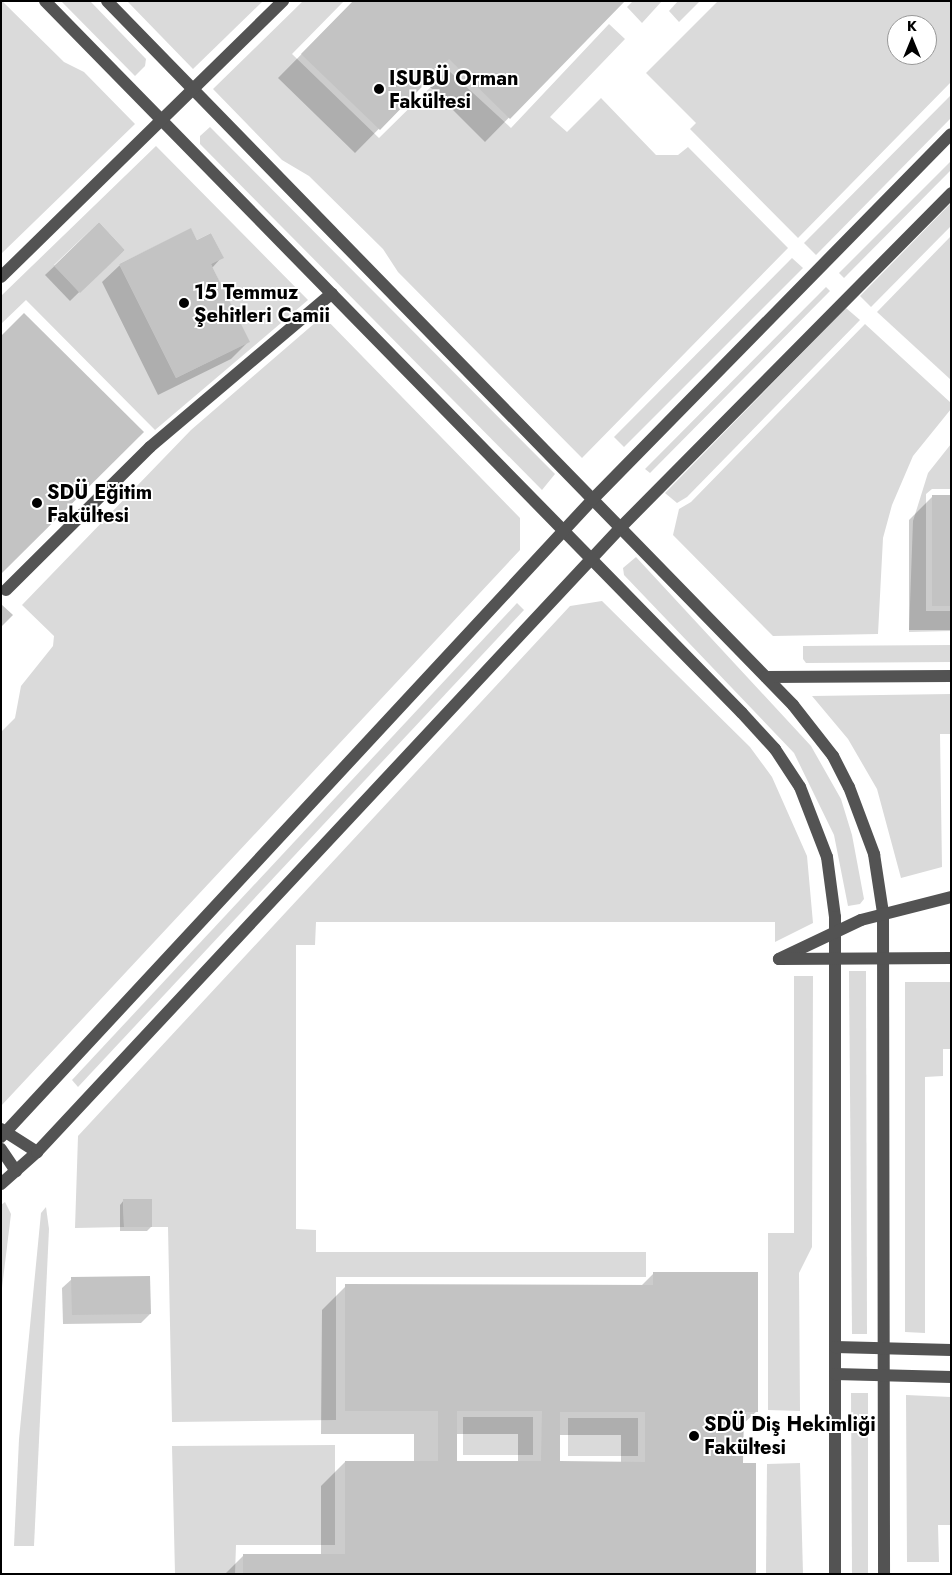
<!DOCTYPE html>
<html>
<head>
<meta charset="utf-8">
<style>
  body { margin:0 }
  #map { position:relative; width:952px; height:1575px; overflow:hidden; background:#fff; font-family:Jost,sans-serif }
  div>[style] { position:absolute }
  .green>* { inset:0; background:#dadada }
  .shadow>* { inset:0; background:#0003 }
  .building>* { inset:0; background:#c3c3c3 }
  .minor>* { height:12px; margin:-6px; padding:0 6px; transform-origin:6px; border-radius:6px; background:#535353 }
  .dots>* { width:14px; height:14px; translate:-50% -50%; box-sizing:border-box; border:2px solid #fff; border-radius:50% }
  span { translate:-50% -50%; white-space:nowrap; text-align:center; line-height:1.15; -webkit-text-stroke:4px #fff; paint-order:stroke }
  .poi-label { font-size:20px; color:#000; font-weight:700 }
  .left { translate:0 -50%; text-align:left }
  .frame { position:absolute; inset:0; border:2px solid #000; pointer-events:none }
  .north { position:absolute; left:887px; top:15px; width:50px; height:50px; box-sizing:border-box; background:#fff; border:1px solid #999; border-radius:50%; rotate:0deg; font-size:14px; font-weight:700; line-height:20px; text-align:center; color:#000 }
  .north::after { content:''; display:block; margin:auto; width:18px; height:22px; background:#000; clip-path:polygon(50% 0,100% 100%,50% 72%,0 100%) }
</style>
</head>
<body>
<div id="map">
  <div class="green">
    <div style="clip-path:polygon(2px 1px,64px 62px,84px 72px,135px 124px,1px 254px)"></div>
    <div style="clip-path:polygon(61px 1px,90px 1px,146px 59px,145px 66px,135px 76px)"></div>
    <div style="clip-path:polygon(127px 1px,263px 1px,193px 69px)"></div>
    <div style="clip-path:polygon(303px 1px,344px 1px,292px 54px,379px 138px,448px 70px,511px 128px,609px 24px,625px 39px,550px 117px,567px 132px,601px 98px,656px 155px,678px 155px,688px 147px,788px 248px,582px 458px,398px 272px,383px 249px,309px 176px,282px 160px,213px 89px)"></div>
    <div style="clip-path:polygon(633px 1px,662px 1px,642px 23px,627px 7px)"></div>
    <div style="clip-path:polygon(678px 1px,700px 1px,679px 22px,669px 11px)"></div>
    <div style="clip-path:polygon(evenodd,718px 1px,951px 1px,951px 82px,798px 238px,690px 129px,696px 123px,646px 73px,718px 1px,897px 25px,927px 25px,927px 55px,897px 55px,897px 25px)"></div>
    <div style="clip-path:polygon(951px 95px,951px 118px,816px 255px,804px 243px)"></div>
    <div style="clip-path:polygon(210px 127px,555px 474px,542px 490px,200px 144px,200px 136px)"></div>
    <div style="clip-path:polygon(evenodd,156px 146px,308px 300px,155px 430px,26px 300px,1px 324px,1px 296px,156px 146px,99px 222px,125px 250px,79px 292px,54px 265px,99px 222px,156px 146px,191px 229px,197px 240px,211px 233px,223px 257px,211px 264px,249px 342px,176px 378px,119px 264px,191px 229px)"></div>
    <div style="clip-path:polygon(951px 161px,951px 170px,844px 278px,839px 273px)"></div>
    <div style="clip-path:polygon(951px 203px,951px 226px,871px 307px,860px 296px)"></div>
    <div style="clip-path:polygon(951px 236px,951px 380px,877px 312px)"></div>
    <div style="clip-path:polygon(792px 258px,803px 268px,624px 447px,614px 437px)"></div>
    <div style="clip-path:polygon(826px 287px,830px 291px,650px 473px,645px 469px)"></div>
    <div style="clip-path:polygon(846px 308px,860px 320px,687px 497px,677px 503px,665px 493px)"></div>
    <div style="clip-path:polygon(323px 316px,520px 518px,520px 550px,1px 1106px,1px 732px,15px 718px,21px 686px,53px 646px,54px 636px,22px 605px,191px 430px)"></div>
    <div style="clip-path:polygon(865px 324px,951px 403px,951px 409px,913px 456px,892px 505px,883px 538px,878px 634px,773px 636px,673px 535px,679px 509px,691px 502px)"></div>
    <div style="clip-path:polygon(951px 444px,951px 489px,932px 489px,926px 494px,926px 611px,951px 611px,951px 631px,909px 632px,913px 521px,928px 473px)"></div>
    <div style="clip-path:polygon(636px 557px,811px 746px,841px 799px,852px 835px,864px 899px,860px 904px,848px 906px,834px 835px,794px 753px,624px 575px,623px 568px)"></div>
    <div style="clip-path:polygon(602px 601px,750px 747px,772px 777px,807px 856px,813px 923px,775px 942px,775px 922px,316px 922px,315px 945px,296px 945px,296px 1229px,316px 1230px,316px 1252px,646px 1252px,646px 1277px,336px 1277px,336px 1420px,172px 1422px,168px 1227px,152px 1227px,152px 1199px,123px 1200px,124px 1227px,75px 1228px,78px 1136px,570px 606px)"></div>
    <div style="clip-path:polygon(517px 603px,524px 610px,78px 1087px,72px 1080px)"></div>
    <div style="clip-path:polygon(951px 645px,951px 662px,806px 663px,803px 659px,803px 646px)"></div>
    <div style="clip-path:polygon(951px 694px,951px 734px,940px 734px,942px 867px,901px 878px,877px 789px,848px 739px,812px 696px)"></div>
    <div style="clip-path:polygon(849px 971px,866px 971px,867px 1334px,852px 1334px)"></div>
    <div style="clip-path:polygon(794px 976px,813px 976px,812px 1247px,799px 1273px,800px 1411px,768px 1410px,768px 1233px,794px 1233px)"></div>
    <div style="clip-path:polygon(905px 982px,951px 982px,951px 1049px,943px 1049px,943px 1076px,925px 1077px,925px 1333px,905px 1332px)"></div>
    <div style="clip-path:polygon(5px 1202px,11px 1214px,1px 1296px,1px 1205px)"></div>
    <div style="clip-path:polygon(46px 1207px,49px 1229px,34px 1546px,14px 1546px,19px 1439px,41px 1213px)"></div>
    <div style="clip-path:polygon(851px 1393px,868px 1393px,868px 1574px,852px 1574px)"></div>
    <div style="clip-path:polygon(906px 1395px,951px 1397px,951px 1525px,938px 1525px,939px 1562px,907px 1562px)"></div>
    <div style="clip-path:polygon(463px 1417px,533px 1417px,533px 1455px,463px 1455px)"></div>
    <div style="clip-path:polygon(568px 1418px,638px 1418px,638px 1456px,568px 1456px)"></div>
    <div style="clip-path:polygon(335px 1445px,335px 1545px,236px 1545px,235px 1574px,175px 1574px,172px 1446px)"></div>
    <div style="clip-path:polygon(800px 1463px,803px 1574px,766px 1574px,767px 1464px)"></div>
  </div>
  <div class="shadow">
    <div style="clip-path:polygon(354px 1px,623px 1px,485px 142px,425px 82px,355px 153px,278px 78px)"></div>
    <div style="clip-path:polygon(99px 224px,114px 258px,70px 301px,45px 275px)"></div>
    <div style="clip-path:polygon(196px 242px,222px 257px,212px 268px,248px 342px,231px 359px,158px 395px,102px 282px,120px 265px)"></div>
    <div style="clip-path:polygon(933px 496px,951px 496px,951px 630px,909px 630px,909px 520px)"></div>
    <div style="clip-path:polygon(124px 1200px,151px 1227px,147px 1231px,120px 1231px,120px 1205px)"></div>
    <div style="clip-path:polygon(evenodd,654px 1273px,757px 1411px,742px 1425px,742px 1464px,755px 1574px,225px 1574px,244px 1555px,321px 1555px,321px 1486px,345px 1462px,414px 1462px,414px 1434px,321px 1434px,322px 1310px,346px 1286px,641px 1286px,654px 1273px,456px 1434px,518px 1434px,518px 1462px,455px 1462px,456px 1434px,654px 1273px,559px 1435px,621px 1435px,621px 1463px,559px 1462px,559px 1435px)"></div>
    <div style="clip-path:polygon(72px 1279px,150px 1314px,141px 1323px,63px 1324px,62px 1288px)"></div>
  </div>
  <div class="building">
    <div style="clip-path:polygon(353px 1px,625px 1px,510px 119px,449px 59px,380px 130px,301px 54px)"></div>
    <div style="clip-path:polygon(99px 222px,125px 250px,80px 293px,54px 266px)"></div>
    <div style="clip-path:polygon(191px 228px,197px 240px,211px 233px,224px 258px,211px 264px,250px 342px,176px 378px,119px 264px)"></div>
    <div style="clip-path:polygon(24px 313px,144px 432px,1px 574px,1px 336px)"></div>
    <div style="clip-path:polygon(932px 495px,951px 495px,951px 606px,932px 606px)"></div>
    <div style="clip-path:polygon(1px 604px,13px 615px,1px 627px)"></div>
    <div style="clip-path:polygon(123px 1199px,152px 1199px,152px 1227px,124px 1227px)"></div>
    <div style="clip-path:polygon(evenodd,653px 1272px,758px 1272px,758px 1412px,744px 1412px,743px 1463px,756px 1463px,756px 1574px,243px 1574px,243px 1554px,345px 1554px,345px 1461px,438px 1461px,438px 1411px,345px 1411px,345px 1284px,653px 1285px,653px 1272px,457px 1411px,542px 1411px,541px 1461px,457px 1461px,457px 1411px,653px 1272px,560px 1412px,645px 1412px,645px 1462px,560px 1461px,560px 1412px)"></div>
    <div style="clip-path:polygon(150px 1276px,151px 1314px,72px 1315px,71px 1277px)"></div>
  </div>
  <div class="minor">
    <div style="left:45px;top:1px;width:996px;rotate:45.61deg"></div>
    <div style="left:742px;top:713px;width:49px;rotate:47.5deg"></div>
    <div style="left:775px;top:749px;width:45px;rotate:56.7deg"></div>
    <div style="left:800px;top:787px;width:75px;rotate:68.9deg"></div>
    <div style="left:827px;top:857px;width:61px;rotate:82.4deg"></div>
    <div style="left:835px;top:917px;width:657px;rotate:90deg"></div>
    <div style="left:107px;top:1px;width:983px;rotate:45.74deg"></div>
    <div style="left:793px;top:705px;width:65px;rotate:51.9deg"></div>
    <div style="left:833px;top:756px;width:35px;rotate:63deg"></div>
    <div style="left:849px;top:787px;width:72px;rotate:69.5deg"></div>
    <div style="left:874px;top:854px;width:60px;rotate:81.3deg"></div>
    <div style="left:883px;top:913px;width:661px;rotate:89.91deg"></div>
    <div style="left:1px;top:277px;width:395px;rotate:-44.4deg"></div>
    <div style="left:6px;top:590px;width:203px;rotate:-44.8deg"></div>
    <div style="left:150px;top:447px;width:238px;rotate:-40.2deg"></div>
    <div style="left:766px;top:677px;width:185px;rotate:-0.3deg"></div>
    <div style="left:951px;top:897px;width:93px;rotate:165.7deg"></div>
    <div style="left:861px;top:920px;width:91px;rotate:154.6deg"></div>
    <div style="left:779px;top:959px;width:172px;rotate:-0.3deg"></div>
    <div style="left:1px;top:1129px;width:43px;rotate:32.6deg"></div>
    <div style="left:1px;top:1137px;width:870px;rotate:-47.14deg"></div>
    <div style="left:593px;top:499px;width:511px;rotate:-45.55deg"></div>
    <div style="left:1px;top:1149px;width:27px;rotate:56deg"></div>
    <div style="left:1px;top:1184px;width:48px;rotate:-41.6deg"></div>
    <div style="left:37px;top:1152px;width:855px;rotate:-46.94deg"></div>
    <div style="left:621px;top:527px;width:470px;rotate:-45.3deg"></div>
    <div style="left:835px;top:1347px;width:116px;rotate:1.5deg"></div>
    <div style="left:835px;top:1374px;width:116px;rotate:1.5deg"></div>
  </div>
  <div class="dots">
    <div style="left:379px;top:89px;background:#000"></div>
    <div style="left:184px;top:303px;background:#000"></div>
    <div style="left:37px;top:503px;background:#000"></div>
    <div style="left:694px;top:1436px;background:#000"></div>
  </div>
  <div class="poi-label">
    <span class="left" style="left:389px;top:90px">ISUBÜ Orman<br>Fakültesi</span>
    <span class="left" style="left:194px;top:304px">15 Temmuz<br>Şehitleri Camii</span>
    <span class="left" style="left:47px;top:504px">SDÜ Eğitim<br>Fakültesi</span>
    <span class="left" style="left:704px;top:1436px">SDÜ Diş Hekimliği<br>Fakültesi</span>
  </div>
  <div class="frame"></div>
  <div class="north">K</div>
</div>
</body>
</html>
